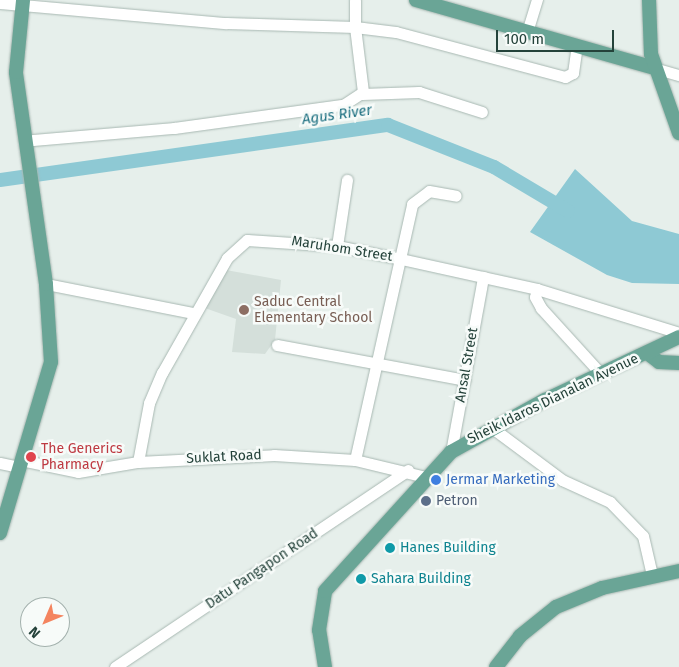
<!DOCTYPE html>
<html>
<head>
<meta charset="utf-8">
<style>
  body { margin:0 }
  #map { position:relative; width:679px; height:667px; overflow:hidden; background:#e6efeb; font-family:"Fira Sans",sans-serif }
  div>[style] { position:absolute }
  .built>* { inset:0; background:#d4dfda }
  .water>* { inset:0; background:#8ec9d4 }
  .river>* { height:14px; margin:-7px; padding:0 7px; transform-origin:7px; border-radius:7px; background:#8ec9d4 }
  .roads { filter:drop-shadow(0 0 1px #a8b8b2) drop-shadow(0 0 1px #a8b8b2) }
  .minor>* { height:11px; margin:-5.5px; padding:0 5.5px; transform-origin:5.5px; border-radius:5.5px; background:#fff }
  .major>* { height:14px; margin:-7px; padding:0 7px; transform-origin:7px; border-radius:7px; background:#6aa596 }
  .dots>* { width:14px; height:14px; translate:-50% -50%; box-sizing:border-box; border:2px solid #f7fbf9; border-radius:50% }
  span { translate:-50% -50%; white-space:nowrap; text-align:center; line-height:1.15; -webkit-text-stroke:5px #f7fbf9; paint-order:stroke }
  .street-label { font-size:14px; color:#24423a }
  .education-label { font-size:14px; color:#785e54 }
  .left { translate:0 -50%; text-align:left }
  .health-label { font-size:14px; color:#be3a42 }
  .shop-label { font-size:14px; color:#366cbe }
  .service-label { font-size:14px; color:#4e5e75 }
  .culture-label { font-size:14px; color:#0d838f }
  .water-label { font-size:15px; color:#1c6f80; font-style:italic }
  .north { position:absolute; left:20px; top:597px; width:50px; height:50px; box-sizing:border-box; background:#f7fbf9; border:1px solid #a3b1ad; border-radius:50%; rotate:225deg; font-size:14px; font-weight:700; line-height:20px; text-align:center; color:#24423a }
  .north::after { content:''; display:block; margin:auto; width:18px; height:22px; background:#f4845f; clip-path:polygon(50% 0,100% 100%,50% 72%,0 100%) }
  .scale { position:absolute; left:496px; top:30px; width:118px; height:22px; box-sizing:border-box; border:2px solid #24423a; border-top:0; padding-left:6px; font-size:15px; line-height:18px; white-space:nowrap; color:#24423a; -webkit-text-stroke:4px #f7fbf9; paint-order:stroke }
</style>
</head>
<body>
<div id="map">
  <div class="built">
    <div style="clip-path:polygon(226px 270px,281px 280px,275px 340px,265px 354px,232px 352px,236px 319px,202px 307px)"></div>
  </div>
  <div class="water">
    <div style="clip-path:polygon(575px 169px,632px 221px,679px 234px,679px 284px,632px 283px,607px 275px,530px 232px)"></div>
  </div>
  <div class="river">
    <div style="left:0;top:180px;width:392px;rotate:-8.1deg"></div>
    <div style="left:388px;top:125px;width:114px;rotate:21.6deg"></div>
    <div style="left:494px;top:167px;width:86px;rotate:30.7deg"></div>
  </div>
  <div class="roads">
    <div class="minor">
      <div style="left:0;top:3px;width:227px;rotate:5.1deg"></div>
      <div style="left:226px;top:23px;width:129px;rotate:1.8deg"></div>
      <div style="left:355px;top:27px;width:27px;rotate:-90deg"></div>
      <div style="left:527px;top:32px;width:34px;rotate:-73deg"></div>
      <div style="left:654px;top:68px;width:26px;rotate:16deg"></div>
      <div style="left:362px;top:94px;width:57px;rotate:-2deg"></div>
      <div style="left:419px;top:92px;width:66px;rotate:17.6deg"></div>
      <div style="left:33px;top:140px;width:142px;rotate:-4.9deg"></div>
      <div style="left:174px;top:128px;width:171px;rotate:-7.8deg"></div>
      <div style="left:343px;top:105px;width:24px;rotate:-33deg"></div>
      <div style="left:363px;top:92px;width:65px;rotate:-97deg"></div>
      <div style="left:355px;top:27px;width:41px;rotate:7deg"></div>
      <div style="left:396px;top:32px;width:175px;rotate:14.9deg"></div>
      <div style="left:565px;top:77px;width:9px;rotate:-27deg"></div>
      <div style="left:573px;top:73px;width:27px;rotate:-82deg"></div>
      <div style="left:337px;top:246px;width:67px;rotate:-81.4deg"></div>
      <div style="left:46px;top:284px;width:150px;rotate:11.2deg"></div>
      <div style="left:537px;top:289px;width:8px;rotate:104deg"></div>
      <div style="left:535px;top:297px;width:13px;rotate:61deg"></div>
      <div style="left:541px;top:308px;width:89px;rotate:47.7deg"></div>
      <div style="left:277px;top:345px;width:191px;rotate:10.5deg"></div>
      <div style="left:491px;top:427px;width:89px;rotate:36.7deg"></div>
      <div style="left:562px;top:480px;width:53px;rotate:24.6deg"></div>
      <div style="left:610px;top:502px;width:47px;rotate:45.9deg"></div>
      <div style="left:643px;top:536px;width:40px;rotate:77deg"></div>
      <div style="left:451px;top:452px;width:178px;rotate:-79.6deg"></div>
      <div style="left:21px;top:460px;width:58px;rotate:11.9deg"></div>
      <div style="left:78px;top:472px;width:61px;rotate:-9.5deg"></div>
      <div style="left:138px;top:462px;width:136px;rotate:-2.9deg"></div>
      <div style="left:274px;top:455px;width:81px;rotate:3.5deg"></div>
      <div style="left:355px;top:460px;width:73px;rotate:13.5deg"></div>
      <div style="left:355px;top:460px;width:262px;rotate:-77.4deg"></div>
      <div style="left:412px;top:204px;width:21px;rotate:-37deg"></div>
      <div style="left:429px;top:191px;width:27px;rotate:10deg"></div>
      <div style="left:138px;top:462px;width:60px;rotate:-79.4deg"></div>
      <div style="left:149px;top:403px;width:33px;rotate:-67deg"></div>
      <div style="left:162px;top:373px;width:132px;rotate:-60.5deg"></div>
      <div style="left:227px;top:258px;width:27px;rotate:-42deg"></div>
      <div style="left:247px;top:240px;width:90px;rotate:3.8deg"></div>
      <div style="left:337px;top:246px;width:65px;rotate:11.5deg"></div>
      <div style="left:401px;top:259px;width:139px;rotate:12.4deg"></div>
      <div style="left:537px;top:289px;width:149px;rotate:17.2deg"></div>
      <div style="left:0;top:463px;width:19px;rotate:12deg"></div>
      <div style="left:115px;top:667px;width:353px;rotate:-33.9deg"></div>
    </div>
    <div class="major">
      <div style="left:416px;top:0;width:248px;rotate:15.9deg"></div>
      <div style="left:649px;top:0;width:54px;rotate:87.9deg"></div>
      <div style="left:651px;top:54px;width:84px;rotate:70.5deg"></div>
      <div style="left:647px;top:353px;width:15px;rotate:37deg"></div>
      <div style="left:659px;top:362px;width:20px;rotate:3deg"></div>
      <div style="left:0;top:533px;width:178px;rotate:-73.4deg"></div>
      <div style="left:51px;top:362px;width:78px;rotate:-93.7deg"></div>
      <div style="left:46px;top:284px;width:214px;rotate:-98.1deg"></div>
      <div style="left:16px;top:72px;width:72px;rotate:-84.4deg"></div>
      <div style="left:325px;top:667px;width:37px;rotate:-99deg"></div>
      <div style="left:319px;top:630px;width:39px;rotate:-81deg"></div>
      <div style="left:325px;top:591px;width:188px;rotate:-47.8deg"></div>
      <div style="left:451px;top:452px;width:107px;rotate:-29deg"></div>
      <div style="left:545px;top:400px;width:148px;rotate:-25.2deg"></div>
      <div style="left:496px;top:667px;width:39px;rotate:-52deg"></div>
      <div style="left:520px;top:636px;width:46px;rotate:-38.9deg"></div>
      <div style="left:556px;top:607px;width:50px;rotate:-22.4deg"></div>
      <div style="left:602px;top:588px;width:79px;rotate:-12.4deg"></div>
    </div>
  </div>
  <div class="dots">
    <div style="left:244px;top:310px;background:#8d6e63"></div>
    <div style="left:31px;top:457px;background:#e0444e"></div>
    <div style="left:436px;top:480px;background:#3f7fe0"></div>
    <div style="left:426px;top:501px;background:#5c6f8a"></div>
    <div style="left:390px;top:548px;background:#0f9aa8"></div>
    <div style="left:361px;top:579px;background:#0f9aa8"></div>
  </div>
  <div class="street-label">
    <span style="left:342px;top:249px;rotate:9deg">Maruhom Street</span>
    <span style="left:467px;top:365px;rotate:-80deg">Ansal Street</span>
    <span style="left:553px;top:399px;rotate:-26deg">Sheik Idaros Dianalan Avenue</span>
    <span style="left:224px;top:457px;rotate:-3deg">Suklat Road</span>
    <span style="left:262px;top:569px;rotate:-34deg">Datu Pangapon Road</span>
  </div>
  <div class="education-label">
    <span class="left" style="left:254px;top:310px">Saduc Central<br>Elementary School</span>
  </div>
  <div class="health-label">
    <span class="left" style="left:41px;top:457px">The Generics<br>Pharmacy</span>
  </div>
  <div class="shop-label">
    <span class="left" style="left:446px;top:480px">Jermar Marketing</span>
  </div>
  <div class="service-label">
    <span class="left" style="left:436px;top:501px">Petron</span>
  </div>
  <div class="culture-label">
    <span class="left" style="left:400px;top:548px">Hanes Building</span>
    <span class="left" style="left:371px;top:579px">Sahara Building</span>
  </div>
  <div class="water-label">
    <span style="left:337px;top:115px;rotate:-8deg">Agus River</span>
  </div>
  <div class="north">N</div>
  <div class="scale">100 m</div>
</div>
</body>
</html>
